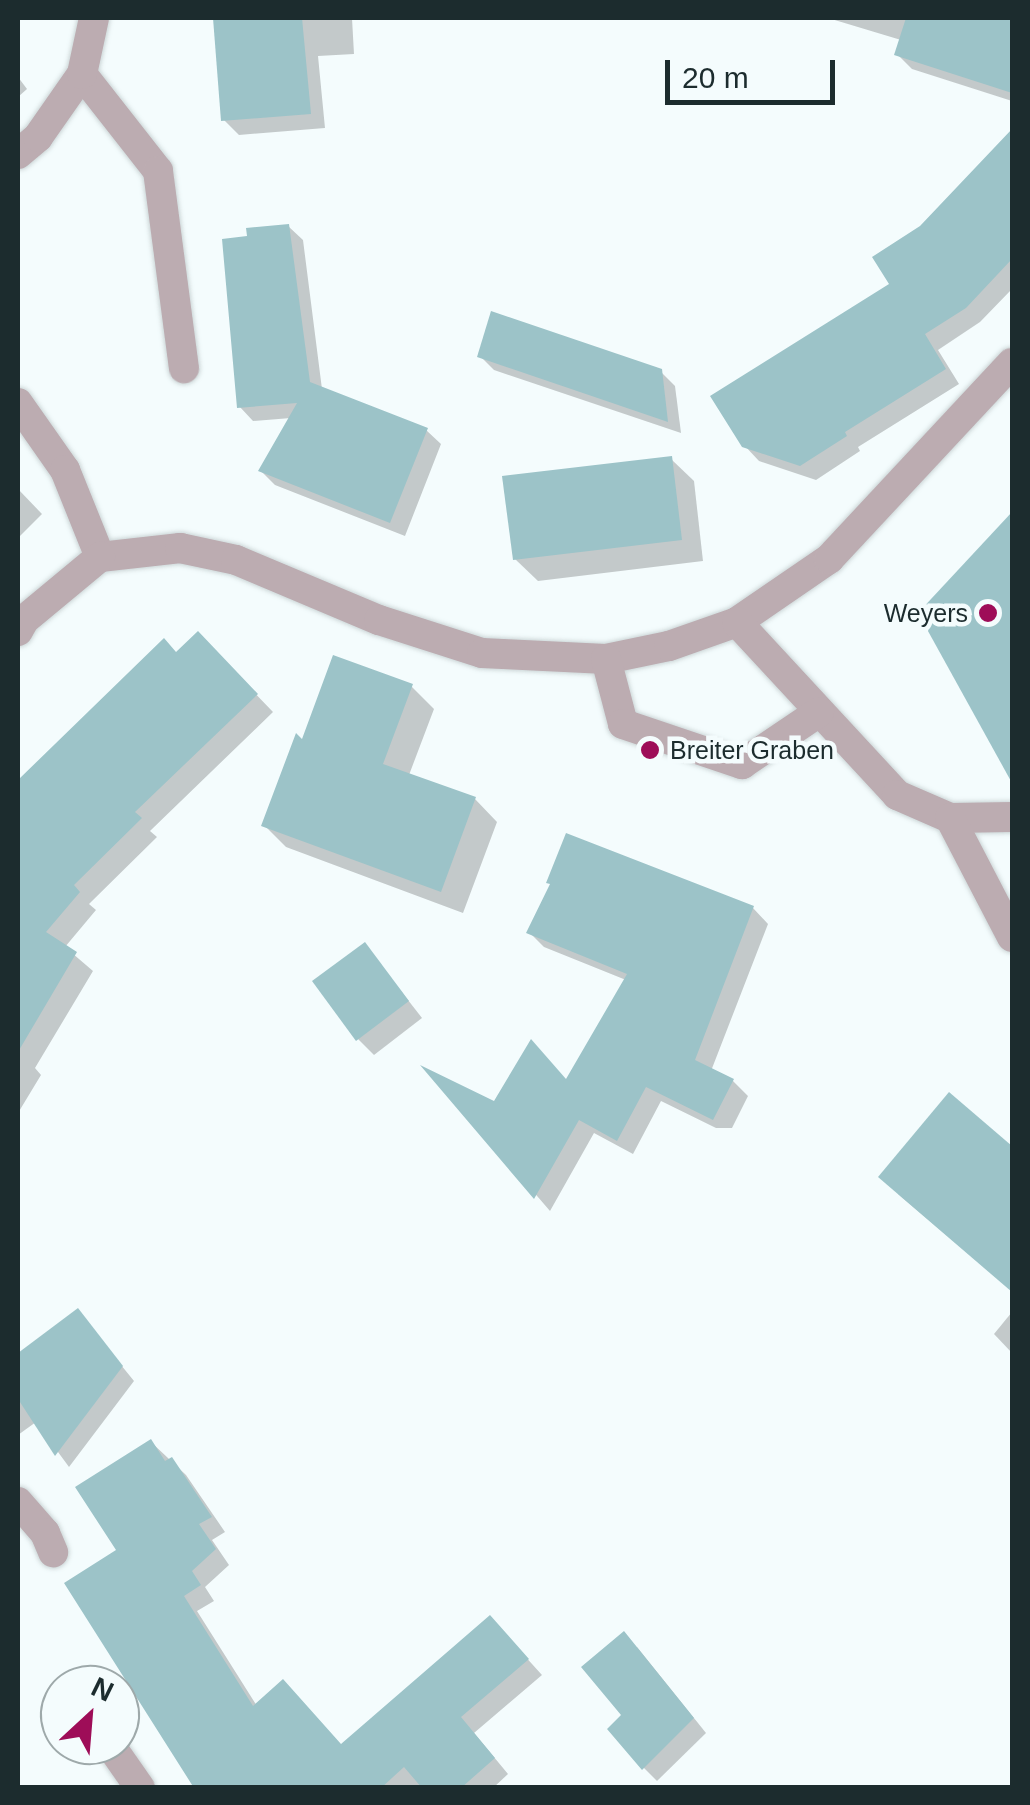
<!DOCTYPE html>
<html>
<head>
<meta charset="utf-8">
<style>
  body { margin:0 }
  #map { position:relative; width:1030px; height:1805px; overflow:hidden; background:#f4fcfd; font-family:Helvetica,sans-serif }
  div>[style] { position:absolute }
  .shadow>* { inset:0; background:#0003 }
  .building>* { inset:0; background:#9cc3c8 }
  .roads { filter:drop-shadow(0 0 2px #cdd7d8) drop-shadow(0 0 2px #cdd7d8) }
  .minor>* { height:30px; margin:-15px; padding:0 15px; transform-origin:15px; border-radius:15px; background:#bcacb1 }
  .dots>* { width:28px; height:28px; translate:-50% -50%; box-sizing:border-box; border:5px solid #f4fcfd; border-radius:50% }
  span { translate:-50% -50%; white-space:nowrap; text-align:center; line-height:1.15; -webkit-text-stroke:9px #f4fcfd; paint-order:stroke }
  .poi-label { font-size:25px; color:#1c2c2e }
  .right { translate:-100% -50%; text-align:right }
  .left { translate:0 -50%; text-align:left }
  .frame { position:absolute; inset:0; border:20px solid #1c2c2e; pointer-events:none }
  .north { position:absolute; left:40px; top:1665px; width:100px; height:100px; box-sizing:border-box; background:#f4fcfd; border:2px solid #9ea9aa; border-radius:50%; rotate:26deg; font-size:28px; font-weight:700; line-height:40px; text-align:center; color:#1c2c2e }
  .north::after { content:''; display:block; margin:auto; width:35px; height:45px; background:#9e0d58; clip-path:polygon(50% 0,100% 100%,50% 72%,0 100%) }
  .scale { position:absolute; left:665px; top:60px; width:170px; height:45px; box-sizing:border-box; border:5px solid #1c2c2e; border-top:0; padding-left:12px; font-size:30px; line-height:35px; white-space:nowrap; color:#1c2c2e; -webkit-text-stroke:8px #f4fcfd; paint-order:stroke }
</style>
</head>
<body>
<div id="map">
  <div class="shadow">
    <div style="clip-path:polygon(215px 18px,352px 18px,354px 54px,318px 56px,325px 128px,239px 135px,224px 120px)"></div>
    <div style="clip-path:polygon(828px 18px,1012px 18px,1012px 101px,912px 69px,897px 54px,901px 40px)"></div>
    <div style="clip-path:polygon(18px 77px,27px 89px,18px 97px)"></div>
    <div style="clip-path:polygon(1012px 133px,1012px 289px,980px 322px,938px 350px,959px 384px,858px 447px,860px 451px,816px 480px,759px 461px,744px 445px,892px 285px,922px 228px)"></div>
    <div style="clip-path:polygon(288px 226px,303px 240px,322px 389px,426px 430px,441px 444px,405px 536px,275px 485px,261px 471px,291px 418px,253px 421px,239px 406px,249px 238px)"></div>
    <div style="clip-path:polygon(480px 356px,661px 372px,675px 386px,681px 433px,494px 370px)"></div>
    <div style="clip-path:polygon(671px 459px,694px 481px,703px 561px,538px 581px,515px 559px)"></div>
    <div style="clip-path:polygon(18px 489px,42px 514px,18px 538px)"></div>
    <div style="clip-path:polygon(1012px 519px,1012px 775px,921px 613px)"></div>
    <div style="clip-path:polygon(198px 634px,273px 712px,150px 831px,157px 837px,89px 904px,96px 910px,65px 947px,93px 971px,35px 1068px,41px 1075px,18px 1113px,18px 858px,28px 841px,18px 831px,18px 783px,164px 642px,177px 655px)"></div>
    <div style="clip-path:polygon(411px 686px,434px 709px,409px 775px,475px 799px,497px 822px,463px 913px,286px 847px,264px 825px,303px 744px)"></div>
    <div style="clip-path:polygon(753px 908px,768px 924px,711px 1071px,733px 1081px,748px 1096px,732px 1128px,716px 1128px,661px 1101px,633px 1154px,594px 1133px,550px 1211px,430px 1072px,495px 1104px,568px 1082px,626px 980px,544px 947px,529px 932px)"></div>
    <div style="clip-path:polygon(365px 945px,422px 1018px,374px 1055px,358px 1039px)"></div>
    <div style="clip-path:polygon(950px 1095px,1012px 1150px,1012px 1291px,898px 1194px)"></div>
    <div style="clip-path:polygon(78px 1312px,134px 1381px,69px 1467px,36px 1422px,18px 1435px,18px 1357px)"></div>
    <div style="clip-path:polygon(1012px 1312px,1012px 1353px,994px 1334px)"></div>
    <div style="clip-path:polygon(151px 1442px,186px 1475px,225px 1532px,212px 1540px,229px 1565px,205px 1587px,214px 1601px,197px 1611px,257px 1706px,342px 1746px,504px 1633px,542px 1675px,474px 1733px,508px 1774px,493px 1788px,199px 1788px,120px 1551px)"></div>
    <div style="clip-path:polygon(637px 1647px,706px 1733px,657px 1781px,644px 1768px,625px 1715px)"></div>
  </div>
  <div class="building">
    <div style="clip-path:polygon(213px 18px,302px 18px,311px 114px,221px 121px)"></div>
    <div style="clip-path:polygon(906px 18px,1012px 18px,1012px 93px,894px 55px)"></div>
    <div style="clip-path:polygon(1012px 129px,1012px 259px,966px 308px,925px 334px,946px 369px,845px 432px,847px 436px,800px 466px,742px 447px,710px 396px,889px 284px,872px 257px,920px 226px)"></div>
    <div style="clip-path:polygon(289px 224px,310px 382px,428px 428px,390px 523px,258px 471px,297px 403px,237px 408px,222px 239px,247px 236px,246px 228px)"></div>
    <div style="clip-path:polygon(491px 311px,662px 369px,668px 422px,477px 357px)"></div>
    <div style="clip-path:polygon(672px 456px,682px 540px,513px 560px,502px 476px)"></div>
    <div style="clip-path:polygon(1012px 512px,1012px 783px,918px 613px)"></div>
    <div style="clip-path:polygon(198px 631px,258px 694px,135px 812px,142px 818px,74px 885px,80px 892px,46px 932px,77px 952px,18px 1052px,18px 780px,164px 638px,176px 652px)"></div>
    <div style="clip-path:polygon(333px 655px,413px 684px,383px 764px,476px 797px,441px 892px,261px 826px,296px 733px,302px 739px)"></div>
    <div style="clip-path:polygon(566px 833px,754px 906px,695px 1060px,734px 1079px,713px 1120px,646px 1087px,617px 1141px,579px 1120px,534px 1199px,420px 1065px,494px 1101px,531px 1039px,566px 1079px,627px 974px,526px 933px,550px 884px,546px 883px)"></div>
    <div style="clip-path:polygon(365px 942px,409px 1001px,356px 1041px,312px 981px)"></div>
    <div style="clip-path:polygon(949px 1092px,1012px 1146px,1012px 1292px,878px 1177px)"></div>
    <div style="clip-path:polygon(78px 1308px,123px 1366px,55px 1456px,18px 1399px,18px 1353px)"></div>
    <div style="clip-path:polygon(151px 1439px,165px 1461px,172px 1457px,212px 1517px,199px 1524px,216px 1549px,192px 1571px,201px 1585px,184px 1596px,253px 1706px,283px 1679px,341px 1744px,490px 1615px,529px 1659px,461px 1717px,495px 1758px,461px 1788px,422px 1788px,404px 1767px,381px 1788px,194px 1788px,64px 1583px,116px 1550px,75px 1487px)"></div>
    <div style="clip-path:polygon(624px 1631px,694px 1718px,642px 1770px,607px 1729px,621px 1715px,581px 1667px)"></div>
  </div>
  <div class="roads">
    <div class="minor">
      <div style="left:82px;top:74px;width:123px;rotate:51.9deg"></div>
      <div style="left:158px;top:171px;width:199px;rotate:82.5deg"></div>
      <div style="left:18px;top:154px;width:26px;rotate:-40deg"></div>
      <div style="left:38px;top:137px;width:77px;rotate:-55.1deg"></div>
      <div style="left:82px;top:74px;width:57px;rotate:-77.9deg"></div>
      <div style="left:18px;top:403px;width:82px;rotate:55deg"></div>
      <div style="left:65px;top:470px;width:94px;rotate:68.1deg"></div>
      <div style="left:100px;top:557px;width:81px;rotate:-6.4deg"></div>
      <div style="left:180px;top:548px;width:57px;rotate:12.1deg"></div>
      <div style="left:236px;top:560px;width:155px;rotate:22.8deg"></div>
      <div style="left:379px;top:620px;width:108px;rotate:17.8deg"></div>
      <div style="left:482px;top:653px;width:124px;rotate:2.8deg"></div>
      <div style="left:606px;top:659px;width:64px;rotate:-11.7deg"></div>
      <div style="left:669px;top:646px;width:72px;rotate:-19.4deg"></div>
      <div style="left:737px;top:622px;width:112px;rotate:-34.4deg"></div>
      <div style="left:829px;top:559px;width:268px;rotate:-47deg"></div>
      <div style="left:737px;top:622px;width:236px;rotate:47.2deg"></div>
      <div style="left:897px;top:795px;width:58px;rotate:23.5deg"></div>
      <div style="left:950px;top:818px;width:62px;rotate:-0.9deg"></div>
      <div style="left:18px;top:631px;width:13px;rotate:-61deg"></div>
      <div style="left:24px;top:620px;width:99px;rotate:-39.7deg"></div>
      <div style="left:606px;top:659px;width:67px;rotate:75.3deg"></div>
      <div style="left:623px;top:724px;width:126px;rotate:18.6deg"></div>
      <div style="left:742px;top:764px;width:93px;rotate:-34deg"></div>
      <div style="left:950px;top:818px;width:134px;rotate:62.5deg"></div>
      <div style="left:18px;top:1502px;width:41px;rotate:48.9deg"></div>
      <div style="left:45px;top:1533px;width:21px;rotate:67deg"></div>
      <div style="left:110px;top:1745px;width:52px;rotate:55.1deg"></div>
    </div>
  </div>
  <div class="dots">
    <div style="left:988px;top:613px;background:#9e0d58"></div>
    <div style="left:650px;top:750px;background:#9e0d58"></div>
  </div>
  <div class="poi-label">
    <span class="right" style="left:968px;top:613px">Weyers</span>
    <span class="left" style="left:670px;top:750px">Breiter Graben</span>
  </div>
  <div class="frame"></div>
  <div class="north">N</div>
  <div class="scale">20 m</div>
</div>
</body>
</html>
